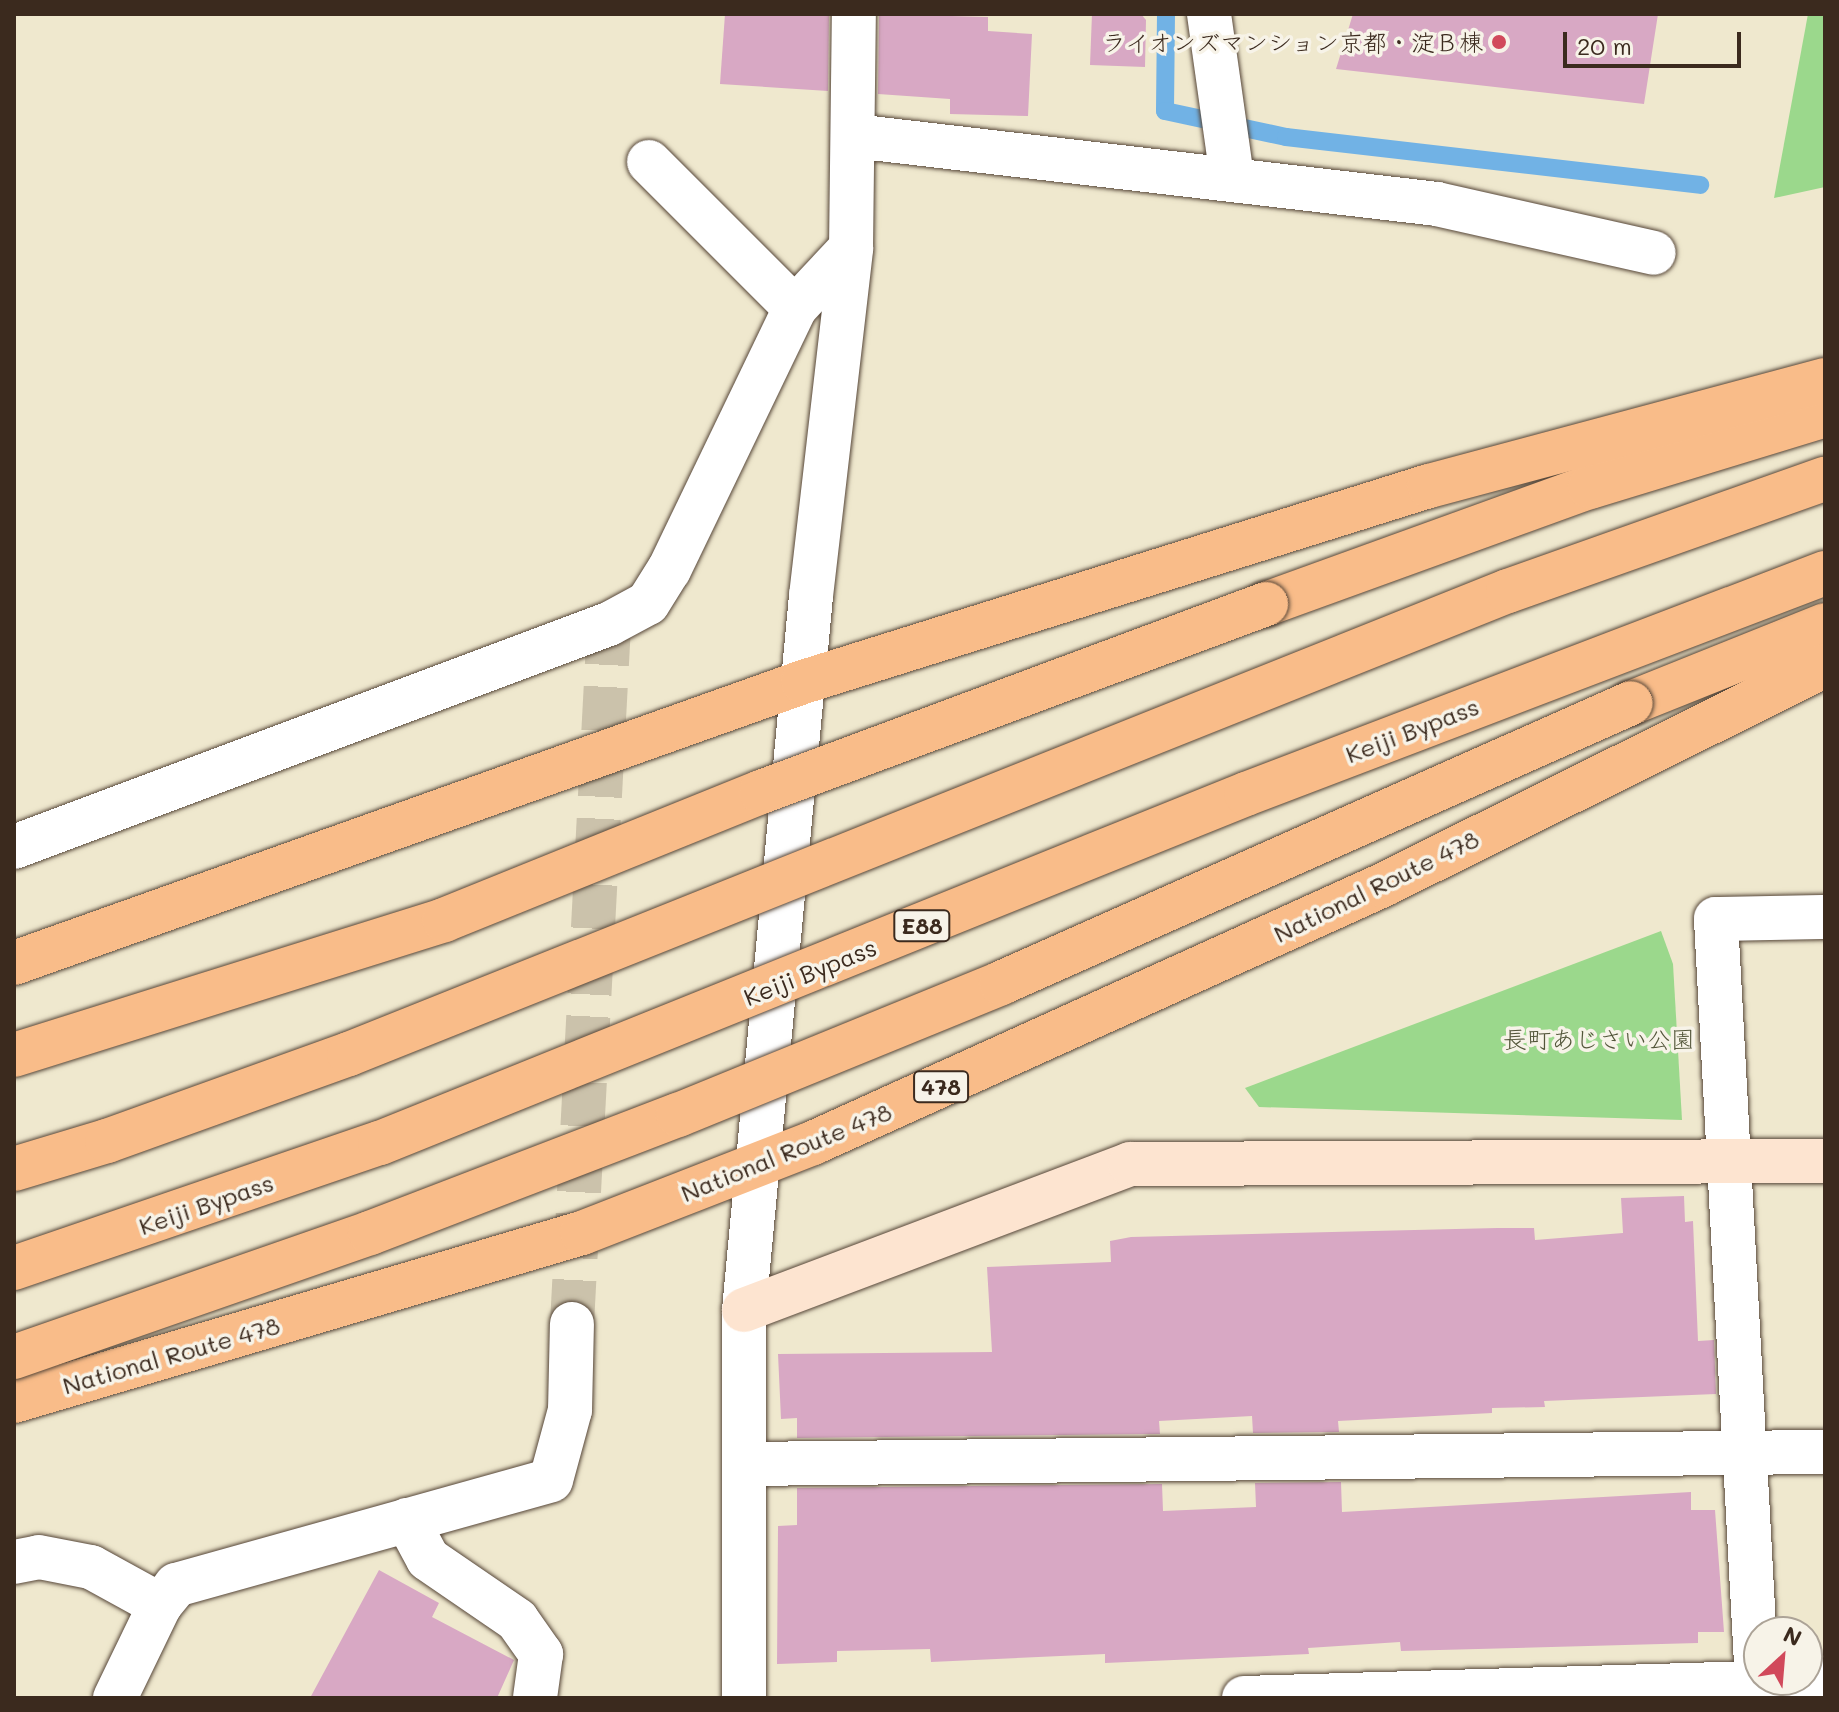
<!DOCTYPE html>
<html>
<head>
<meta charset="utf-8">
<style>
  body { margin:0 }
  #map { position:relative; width:1839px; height:1712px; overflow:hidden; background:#efe8ce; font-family:Mali,"Klee One",sans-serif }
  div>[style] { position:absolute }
  .green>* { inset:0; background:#9bd88c }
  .stream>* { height:18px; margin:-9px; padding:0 9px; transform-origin:9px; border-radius:9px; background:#71b2e5 }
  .building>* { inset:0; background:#d8a8c4 }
  .street-tunnel>* { height:44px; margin-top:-22px; transform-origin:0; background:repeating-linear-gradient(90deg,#cbc2ab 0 44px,transparent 0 66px) }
  .roads { filter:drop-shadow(0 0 2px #564638) drop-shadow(0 0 2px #564638) }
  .street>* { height:44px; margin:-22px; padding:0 22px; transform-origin:22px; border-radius:22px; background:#fff }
  .secondary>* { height:44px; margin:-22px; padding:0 22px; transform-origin:22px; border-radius:22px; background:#fde4d0 }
  .highway>* { height:44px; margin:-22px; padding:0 22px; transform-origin:22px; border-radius:22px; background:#f9bc89 }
  .bridges { filter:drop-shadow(0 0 2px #564638) drop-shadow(0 0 2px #564638) }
  .highway-bridge>* { height:44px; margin:-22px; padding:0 22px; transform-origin:22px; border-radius:22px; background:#f9bc89 }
  .dots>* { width:22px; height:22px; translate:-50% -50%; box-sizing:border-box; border:4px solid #f7f3e8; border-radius:50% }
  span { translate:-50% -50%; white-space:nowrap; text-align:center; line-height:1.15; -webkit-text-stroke:7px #f7f3e8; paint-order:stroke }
  .shield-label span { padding:2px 6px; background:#f7f3e8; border:2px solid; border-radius:6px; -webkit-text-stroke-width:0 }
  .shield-label { font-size:22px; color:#3b2a1e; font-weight:700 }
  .poi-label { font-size:24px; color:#3b2a1e }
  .right { translate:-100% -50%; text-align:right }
  .street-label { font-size:24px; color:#3b2a1e }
  .park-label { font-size:24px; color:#53563a }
  .frame { position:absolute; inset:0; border:16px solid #3b2a1e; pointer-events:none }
  .north { position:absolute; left:1743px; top:1616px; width:80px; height:80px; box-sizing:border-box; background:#f7f3e8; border:2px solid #aca397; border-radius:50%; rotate:26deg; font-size:22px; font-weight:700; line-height:32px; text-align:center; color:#3b2a1e }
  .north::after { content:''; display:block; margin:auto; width:28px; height:36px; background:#d1495b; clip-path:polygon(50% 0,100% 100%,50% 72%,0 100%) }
  .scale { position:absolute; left:1563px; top:32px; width:178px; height:36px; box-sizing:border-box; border:4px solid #3b2a1e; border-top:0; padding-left:10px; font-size:24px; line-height:28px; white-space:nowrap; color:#3b2a1e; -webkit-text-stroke:6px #f7f3e8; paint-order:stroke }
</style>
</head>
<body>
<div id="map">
  <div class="green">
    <div style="clip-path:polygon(1808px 14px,1825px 14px,1825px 187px,1774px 198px)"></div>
    <div style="clip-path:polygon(1661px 931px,1673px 964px,1682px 1120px,1259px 1107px,1245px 1088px)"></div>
  </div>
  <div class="stream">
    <div style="left:1166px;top:14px;width:97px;rotate:90.6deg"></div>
    <div style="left:1165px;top:111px;width:124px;rotate:12.1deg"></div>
    <div style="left:1286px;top:137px;width:417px;rotate:6.6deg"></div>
  </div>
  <div class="building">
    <div style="clip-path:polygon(725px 14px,829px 14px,828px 91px,720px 84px)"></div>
    <div style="clip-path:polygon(879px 14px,988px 17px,988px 31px,1032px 34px,1028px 116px,950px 114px,950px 99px,878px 94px)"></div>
    <div style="clip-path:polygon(1092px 14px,1141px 14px,1146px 20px,1145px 67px,1090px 65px)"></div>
    <div style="clip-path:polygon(1353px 14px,1658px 14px,1644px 104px,1336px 69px)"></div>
    <div style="clip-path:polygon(1684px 1196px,1685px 1222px,1693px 1221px,1698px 1341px,1714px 1340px,1716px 1394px,1544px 1401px,1545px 1407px,1492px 1408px,1492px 1413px,1338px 1421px,1339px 1432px,1253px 1433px,1252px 1416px,1159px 1421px,1160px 1434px,797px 1438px,797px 1418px,781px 1419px,778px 1354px,992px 1352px,987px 1267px,1111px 1262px,1110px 1241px,1131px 1237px,1497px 1228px,1534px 1228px,1535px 1240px,1623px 1233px,1621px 1198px)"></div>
    <div style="clip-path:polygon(1341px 1482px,1342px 1512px,1691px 1492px,1691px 1510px,1715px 1510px,1724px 1632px,1698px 1632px,1698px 1643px,1401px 1651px,1400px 1642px,1308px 1648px,1309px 1654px,1105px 1663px,1105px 1654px,931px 1662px,930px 1649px,837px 1651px,837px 1662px,777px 1664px,778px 1526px,797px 1525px,797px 1488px,1162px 1484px,1163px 1511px,1256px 1507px,1255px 1483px)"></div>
    <div style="clip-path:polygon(379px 1570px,439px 1603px,432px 1617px,514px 1660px,497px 1698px,310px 1698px)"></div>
  </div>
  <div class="street-tunnel">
    <div style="left:572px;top:1324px;width:701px;rotate:-86.97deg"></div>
  </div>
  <div class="roads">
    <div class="street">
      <div style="left:1209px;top:14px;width:166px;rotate:82deg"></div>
      <div style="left:854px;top:136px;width:587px;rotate:6.65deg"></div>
      <div style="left:1437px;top:204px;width:222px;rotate:12.7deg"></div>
      <div style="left:649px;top:162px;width:206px;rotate:45deg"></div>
      <div style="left:14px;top:847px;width:635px;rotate:-20.55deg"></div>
      <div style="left:609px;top:624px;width:44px;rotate:-28.3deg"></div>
      <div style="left:648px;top:603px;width:39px;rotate:-58deg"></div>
      <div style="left:669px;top:570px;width:291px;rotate:-64.3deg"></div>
      <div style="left:795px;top:308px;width:82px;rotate:-47deg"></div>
      <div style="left:744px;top:1464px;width:1081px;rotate:-0.64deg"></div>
      <div style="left:407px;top:1520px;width:44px;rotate:61.7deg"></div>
      <div style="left:428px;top:1559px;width:108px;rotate:34.4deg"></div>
      <div style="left:517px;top:1620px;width:42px;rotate:54.8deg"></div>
      <div style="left:541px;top:1654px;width:44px;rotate:97.8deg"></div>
      <div style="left:14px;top:1562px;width:25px;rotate:-11deg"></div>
      <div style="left:39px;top:1557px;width:53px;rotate:10.9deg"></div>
      <div style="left:91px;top:1567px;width:79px;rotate:28.8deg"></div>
      <div style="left:1757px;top:1682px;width:764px;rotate:-93.08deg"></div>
      <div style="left:1716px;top:919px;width:109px;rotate:-1.1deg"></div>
      <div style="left:115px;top:1698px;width:103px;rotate:-64.2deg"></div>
      <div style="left:160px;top:1605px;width:26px;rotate:-51deg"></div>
      <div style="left:176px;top:1585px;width:389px;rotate:-15.6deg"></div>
      <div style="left:551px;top:1480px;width:73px;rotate:-74.8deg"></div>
      <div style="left:570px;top:1410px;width:86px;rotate:-88.7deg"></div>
      <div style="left:744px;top:1698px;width:388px;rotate:-90deg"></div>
      <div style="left:744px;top:1310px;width:717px;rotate:-84.64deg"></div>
      <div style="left:811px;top:596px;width:350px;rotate:-83.4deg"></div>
      <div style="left:851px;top:248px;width:234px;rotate:-89.3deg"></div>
      <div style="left:1244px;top:1698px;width:581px;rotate:-1.68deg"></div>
    </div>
    <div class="secondary">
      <div style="left:744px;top:1310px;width:413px;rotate:-20.7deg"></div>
      <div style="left:1130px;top:1164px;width:695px;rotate:-0.25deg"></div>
    </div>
    <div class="highway">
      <div style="left:1266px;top:604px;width:344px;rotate:-19.9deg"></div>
      <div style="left:1590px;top:487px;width:246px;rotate:-17deg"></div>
      <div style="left:1631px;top:703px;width:209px;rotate:-21.9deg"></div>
      <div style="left:14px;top:963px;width:838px;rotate:-19.6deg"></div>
      <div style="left:803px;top:682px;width:656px;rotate:-17.39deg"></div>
      <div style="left:1429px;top:486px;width:410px;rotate:-15deg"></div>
      <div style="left:14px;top:1401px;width:592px;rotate:-16.48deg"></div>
      <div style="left:582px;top:1233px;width:248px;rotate:-21.3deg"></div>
      <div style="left:813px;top:1143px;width:626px;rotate:-24.35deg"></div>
      <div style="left:1383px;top:885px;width:493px;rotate:-26.4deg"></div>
    </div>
  </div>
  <div class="bridges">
    <div class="highway-bridge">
      <div style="left:14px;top:1055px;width:451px;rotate:-17.4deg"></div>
      <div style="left:444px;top:920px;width:342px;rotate:-22deg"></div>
      <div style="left:761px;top:792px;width:539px;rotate:-20.42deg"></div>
      <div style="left:14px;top:1169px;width:97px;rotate:-16.8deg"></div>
      <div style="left:107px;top:1141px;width:257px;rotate:-19.8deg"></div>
      <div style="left:349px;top:1054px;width:1248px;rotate:-21.78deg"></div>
      <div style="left:1508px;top:591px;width:336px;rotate:-19.5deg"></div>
      <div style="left:14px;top:1268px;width:387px;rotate:-18.9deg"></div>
      <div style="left:380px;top:1143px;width:934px;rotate:-21.95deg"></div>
      <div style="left:1246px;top:794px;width:620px;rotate:-20.89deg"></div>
      <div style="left:14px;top:1357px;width:377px;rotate:-19.2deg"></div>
      <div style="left:370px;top:1233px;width:330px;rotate:-21deg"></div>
      <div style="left:678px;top:1115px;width:349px;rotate:-22.2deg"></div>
      <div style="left:1001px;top:983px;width:689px;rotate:-23.96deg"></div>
    </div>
  </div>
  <div class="dots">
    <div style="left:1499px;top:42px;background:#d1495b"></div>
  </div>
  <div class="shield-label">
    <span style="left:922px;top:926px">E88</span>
    <span style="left:941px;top:1087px">478</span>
  </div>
  <div class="poi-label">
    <span class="right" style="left:1483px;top:42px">ライオンズマンション京都・淀Ｂ棟</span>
  </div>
  <div class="street-label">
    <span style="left:1412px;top:730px;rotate:-21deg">Keiji Bypass</span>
    <span style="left:1376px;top:886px;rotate:-26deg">National Route 478</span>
    <span style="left:810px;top:972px;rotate:-22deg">Keiji Bypass</span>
    <span style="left:786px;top:1152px;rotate:-22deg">National Route 478</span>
    <span style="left:206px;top:1204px;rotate:-19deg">Keiji Bypass</span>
    <span style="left:171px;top:1355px;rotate:-16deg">National Route 478</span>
  </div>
  <div class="park-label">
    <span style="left:1599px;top:1039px">長町あじさい公園</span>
  </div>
  <div class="frame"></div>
  <div class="north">N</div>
  <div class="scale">20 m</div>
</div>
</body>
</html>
